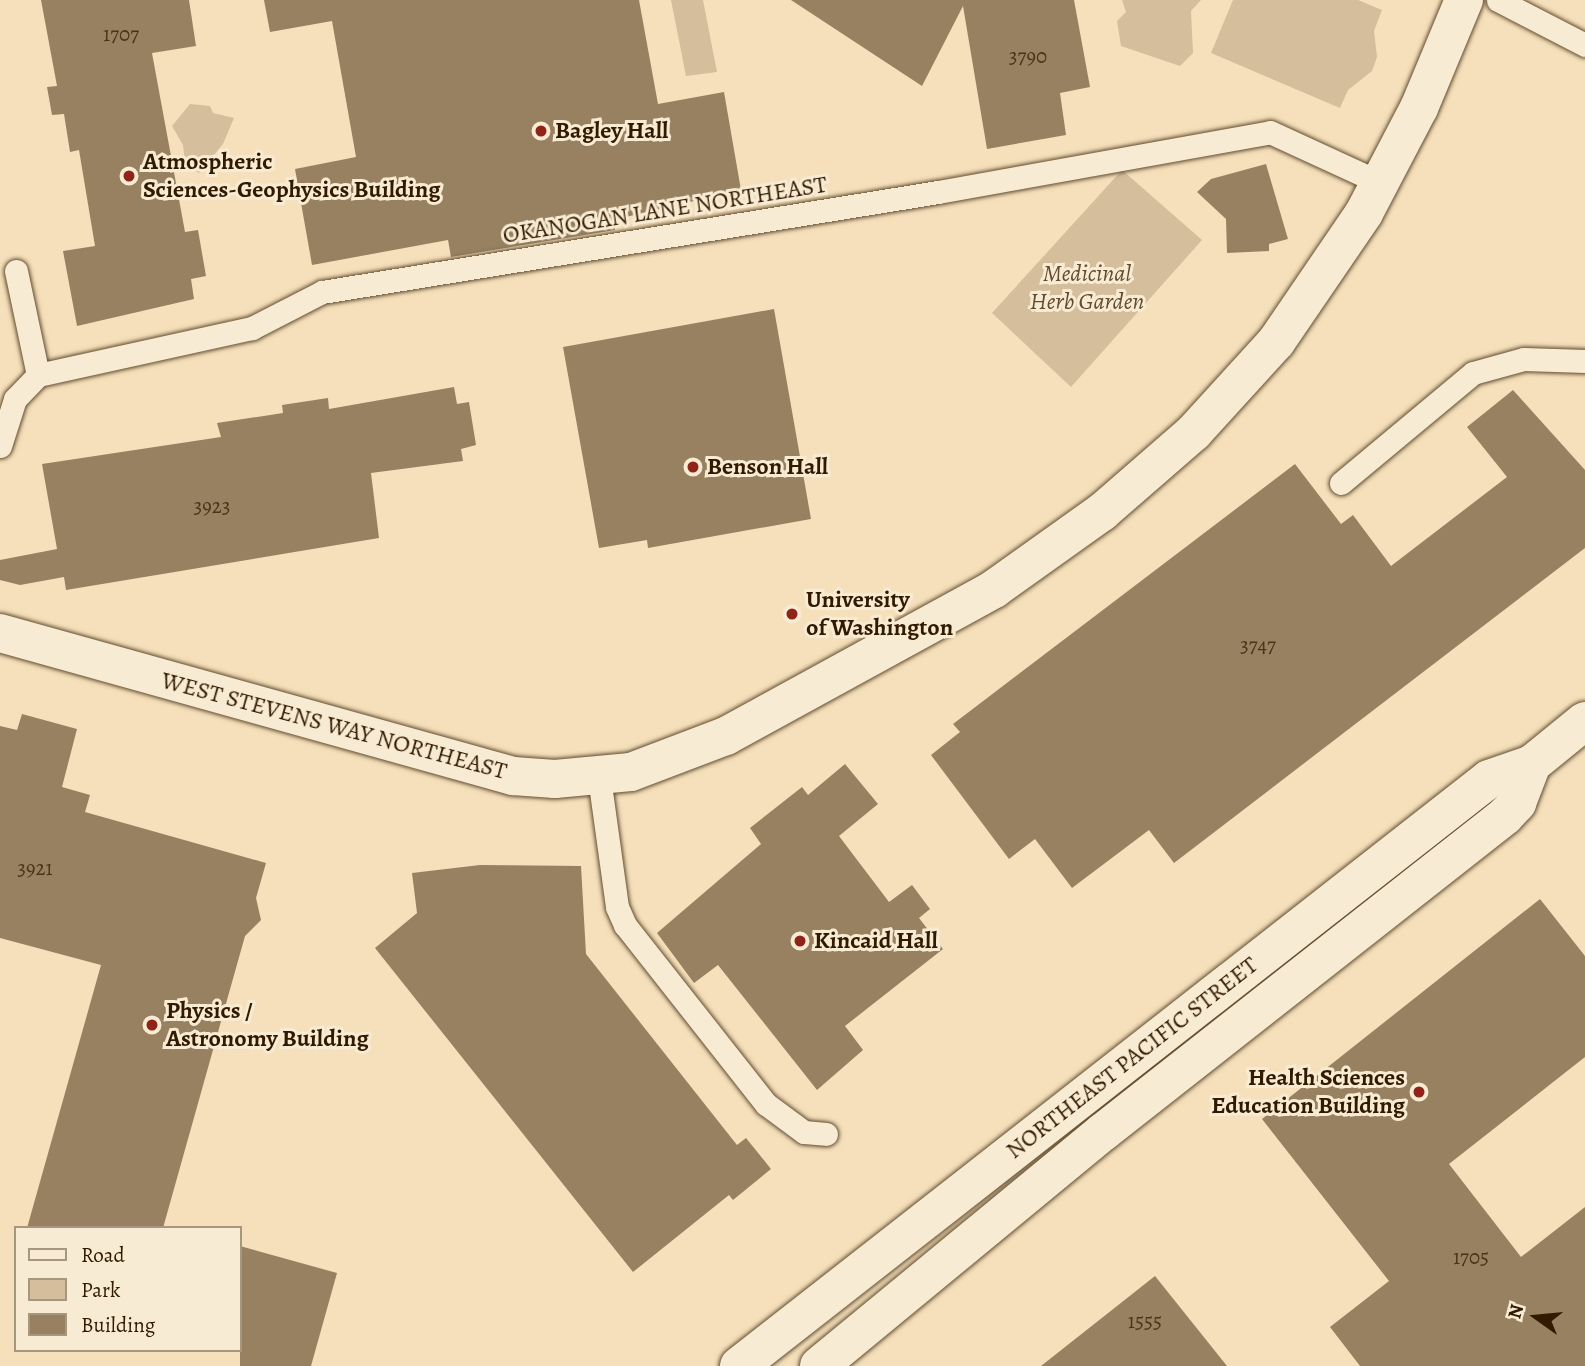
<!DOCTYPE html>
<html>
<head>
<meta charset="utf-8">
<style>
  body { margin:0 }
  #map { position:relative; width:1585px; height:1366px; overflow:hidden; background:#f5e0bb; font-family:Alegreya,serif }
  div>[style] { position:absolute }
  .green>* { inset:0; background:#d4be9b }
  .building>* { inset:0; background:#978161 }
  .roads { filter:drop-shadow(0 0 2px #624c2f) drop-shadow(0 0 2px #624c2f) }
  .service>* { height:23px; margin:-11.5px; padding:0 11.5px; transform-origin:11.5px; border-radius:11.5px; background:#f8ebd3 }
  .tertiary>* { height:38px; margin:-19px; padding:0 19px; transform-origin:19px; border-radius:19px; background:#f8ebd3 }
  .secondary>* { height:38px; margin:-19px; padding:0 19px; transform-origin:19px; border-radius:19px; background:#f8ebd3 }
  .dots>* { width:19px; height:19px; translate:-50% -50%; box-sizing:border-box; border:4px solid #f8ebd3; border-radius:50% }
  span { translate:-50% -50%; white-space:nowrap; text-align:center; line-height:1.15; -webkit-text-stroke:6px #f8ebd3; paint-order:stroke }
  .number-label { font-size:21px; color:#4a3418 }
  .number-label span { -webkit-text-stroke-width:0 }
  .poi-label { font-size:24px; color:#311a00; font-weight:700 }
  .left { translate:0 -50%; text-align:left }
  .right { translate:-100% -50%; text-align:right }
  .street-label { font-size:24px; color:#311a00 }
  .park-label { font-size:24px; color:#624b2e; font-style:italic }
  .legend { position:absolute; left:14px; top:1226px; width:228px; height:126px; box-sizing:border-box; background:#f8ebd3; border:2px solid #a8977f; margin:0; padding:9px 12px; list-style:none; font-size:21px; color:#311a00 }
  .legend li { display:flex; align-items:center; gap:14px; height:35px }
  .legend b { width:35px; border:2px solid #a8977f }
  .north { position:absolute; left:1501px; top:1282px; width:70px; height:70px; -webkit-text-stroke:5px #f8ebd3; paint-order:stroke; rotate:285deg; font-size:19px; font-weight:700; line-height:28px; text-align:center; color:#311a00 }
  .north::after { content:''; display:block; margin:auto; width:24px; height:32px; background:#311a00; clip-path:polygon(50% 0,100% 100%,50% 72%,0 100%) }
</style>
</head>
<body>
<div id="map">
  <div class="green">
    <div style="clip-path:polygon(671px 0,703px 0,717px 72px,686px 76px)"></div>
    <div style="clip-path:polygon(1122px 0,1201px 0,1191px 11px,1193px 53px,1180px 66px,1121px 46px,1117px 21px,1126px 12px)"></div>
    <div style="clip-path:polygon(1233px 0,1358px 0,1382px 10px,1374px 31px,1377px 57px,1372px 71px,1348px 90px,1340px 108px,1211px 53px)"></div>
    <div style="clip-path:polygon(190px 104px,210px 106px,213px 113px,234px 118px,223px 144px,199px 173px,185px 163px,183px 145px,172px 126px)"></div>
    <div style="clip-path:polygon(1122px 170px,1202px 240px,1071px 387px,992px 313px)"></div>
  </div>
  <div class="building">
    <div style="clip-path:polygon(41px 0,189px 0,196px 46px,152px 53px,185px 232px,198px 230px,206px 276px,191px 279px,194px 299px,77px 326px,63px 251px,95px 246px,79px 150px,70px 152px,64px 114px,52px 115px,47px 87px,57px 86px)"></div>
    <div style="clip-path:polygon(264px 0,639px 0,658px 104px,724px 92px,741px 190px,613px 220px,615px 230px,451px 257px,448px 240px,312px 265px,295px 169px,356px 157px,332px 21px,270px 32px)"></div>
    <div style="clip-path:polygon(791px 0,1074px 0,1090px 87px,1060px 93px,1066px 135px,987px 149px,963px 6px,922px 86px)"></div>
    <div style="clip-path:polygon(1266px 164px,1288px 239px,1269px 244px,1269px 251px,1227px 253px,1226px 219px,1197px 192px,1211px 179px)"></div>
    <div style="clip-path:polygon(774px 309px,811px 519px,648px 548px,647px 540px,599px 548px,563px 347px)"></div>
    <div style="clip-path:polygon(454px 387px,457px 404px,469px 402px,476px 445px,461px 449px,463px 461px,371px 473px,379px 538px,66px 590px,64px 577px,20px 585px,0 580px,0 560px,57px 549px,42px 464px,221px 437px,217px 423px,283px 413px,282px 405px,328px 398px,329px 409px)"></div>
    <div style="clip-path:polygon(1513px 390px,1585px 470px,1585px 548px,1174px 863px,1149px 830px,1072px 888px,1035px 839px,1009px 859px,931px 755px,960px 732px,953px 724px,1295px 464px,1341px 524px,1353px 515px,1391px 566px,1507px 477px,1467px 427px)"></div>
    <div style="clip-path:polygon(22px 714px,77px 729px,62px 787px,90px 795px,85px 812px,266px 863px,256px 898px,261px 920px,245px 936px,163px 1228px,27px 1228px,101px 965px,0 938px,0 726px,17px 730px)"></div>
    <div style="clip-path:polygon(845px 764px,878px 804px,839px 836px,889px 902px,912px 885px,930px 909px,919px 918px,943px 949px,845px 1026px,863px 1050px,817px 1090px,718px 965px,694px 983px,657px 933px,761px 844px,750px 828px,802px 787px,808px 795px)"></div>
    <div style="clip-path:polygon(480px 865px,581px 866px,586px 954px,737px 1145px,746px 1138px,771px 1169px,733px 1200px,729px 1195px,633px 1272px,375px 948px,417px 913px,412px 873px)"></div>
    <div style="clip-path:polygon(1540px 899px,1585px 956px,1585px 1057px,1449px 1164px,1521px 1257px,1585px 1207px,1585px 1366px,1360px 1366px,1330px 1327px,1389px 1281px,1262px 1119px)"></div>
    <div style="clip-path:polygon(240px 1246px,337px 1273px,311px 1366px,240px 1366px)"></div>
    <div style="clip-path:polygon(1155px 1276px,1227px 1366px,1041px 1366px)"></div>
  </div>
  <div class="roads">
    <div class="service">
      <div style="left:1498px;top:0;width:98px;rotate:27.3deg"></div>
      <div style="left:16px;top:271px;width:106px;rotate:78.1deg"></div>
      <div style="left:0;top:446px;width:49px;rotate:-72.3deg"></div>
      <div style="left:15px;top:399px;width:33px;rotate:-46deg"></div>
      <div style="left:38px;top:375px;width:219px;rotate:-12.4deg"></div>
      <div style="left:252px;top:328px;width:79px;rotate:-27.2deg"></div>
      <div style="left:322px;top:292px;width:624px;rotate:-9.22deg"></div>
      <div style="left:938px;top:192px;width:337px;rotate:-10.2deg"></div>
      <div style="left:1270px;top:132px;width:122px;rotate:24.7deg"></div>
      <div style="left:1341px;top:483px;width:172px;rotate:-39.8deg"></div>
      <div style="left:1473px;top:373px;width:53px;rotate:-15.4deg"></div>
      <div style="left:1524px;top:359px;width:61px;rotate:1.9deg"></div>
      <div style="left:599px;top:777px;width:131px;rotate:82.1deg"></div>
      <div style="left:617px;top:907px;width:20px;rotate:66deg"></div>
      <div style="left:625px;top:925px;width:228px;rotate:51.8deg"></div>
      <div style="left:766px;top:1104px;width:47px;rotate:36.4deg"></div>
      <div style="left:804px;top:1132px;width:22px;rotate:5deg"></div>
    </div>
    <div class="tertiary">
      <div style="left:0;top:633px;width:533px;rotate:15.58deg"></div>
      <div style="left:513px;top:776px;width:42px;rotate:4.1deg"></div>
      <div style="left:555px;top:779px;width:76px;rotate:-5.3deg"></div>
      <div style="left:631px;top:772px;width:102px;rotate:-20.8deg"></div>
      <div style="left:726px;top:736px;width:306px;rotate:-28.7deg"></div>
      <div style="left:994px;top:589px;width:133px;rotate:-35.5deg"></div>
      <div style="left:1102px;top:512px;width:122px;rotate:-41deg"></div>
      <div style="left:1194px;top:432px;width:122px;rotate:-47.7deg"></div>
      <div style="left:1276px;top:342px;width:156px;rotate:-55.7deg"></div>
      <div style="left:1364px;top:213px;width:119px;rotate:-62.4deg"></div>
      <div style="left:1419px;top:108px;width:117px;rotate:-67.4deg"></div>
    </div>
    <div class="secondary">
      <div style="left:739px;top:1366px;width:952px;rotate:-38.05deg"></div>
      <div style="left:1489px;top:779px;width:46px;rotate:-19.2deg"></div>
      <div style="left:1532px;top:764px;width:68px;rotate:-39.1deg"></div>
      <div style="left:819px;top:1366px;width:368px;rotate:-39.5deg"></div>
      <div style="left:1103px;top:1132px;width:511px;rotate:-38.17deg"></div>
      <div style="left:1505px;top:816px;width:18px;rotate:-47deg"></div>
      <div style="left:1517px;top:803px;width:42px;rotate:-69deg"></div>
    </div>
  </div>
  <div class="dots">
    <div style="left:541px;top:131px;background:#8f2418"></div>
    <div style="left:129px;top:176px;background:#8f2418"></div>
    <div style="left:693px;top:467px;background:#8f2418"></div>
    <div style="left:792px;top:614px;background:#8f2418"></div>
    <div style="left:800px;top:941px;background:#8f2418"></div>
    <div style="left:152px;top:1025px;background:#8f2418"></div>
    <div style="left:1419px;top:1092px;background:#8f2418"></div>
  </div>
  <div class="number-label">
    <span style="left:121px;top:34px">1707</span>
    <span style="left:1028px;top:56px">3790</span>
    <span style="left:212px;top:506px">3923</span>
    <span style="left:1258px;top:645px">3747</span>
    <span style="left:35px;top:868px">3921</span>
    <span style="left:1471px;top:1257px">1705</span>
    <span style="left:1145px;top:1321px">1555</span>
  </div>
  <div class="poi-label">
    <span class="left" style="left:555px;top:131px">Bagley Hall</span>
    <span class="left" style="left:143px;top:176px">Atmospheric<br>Sciences-Geophysics Building</span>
    <span class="left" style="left:707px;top:467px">Benson Hall</span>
    <span class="left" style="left:806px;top:614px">University<br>of Washington</span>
    <span class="left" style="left:814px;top:941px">Kincaid Hall</span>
    <span class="left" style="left:166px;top:1025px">Physics /<br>Astronomy Building</span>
    <span class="right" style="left:1405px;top:1092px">Health Sciences<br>Education Building</span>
  </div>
  <div class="street-label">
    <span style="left:665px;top:210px;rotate:-9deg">OKANOGAN LANE NORTHEAST</span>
    <span style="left:334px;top:726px;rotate:15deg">WEST STEVENS WAY NORTHEAST</span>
    <span style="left:1132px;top:1058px;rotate:-38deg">NORTHEAST PACIFIC STREET</span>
  </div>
  <div class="park-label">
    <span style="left:1087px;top:288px">Medicinal<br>Herb Garden</span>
  </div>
  <ul class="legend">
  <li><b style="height:9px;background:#f8ebd3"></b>Road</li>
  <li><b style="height:19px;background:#d4be9b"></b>Park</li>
  <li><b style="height:19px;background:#978161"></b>Building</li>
  </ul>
  <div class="north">N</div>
</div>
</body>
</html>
